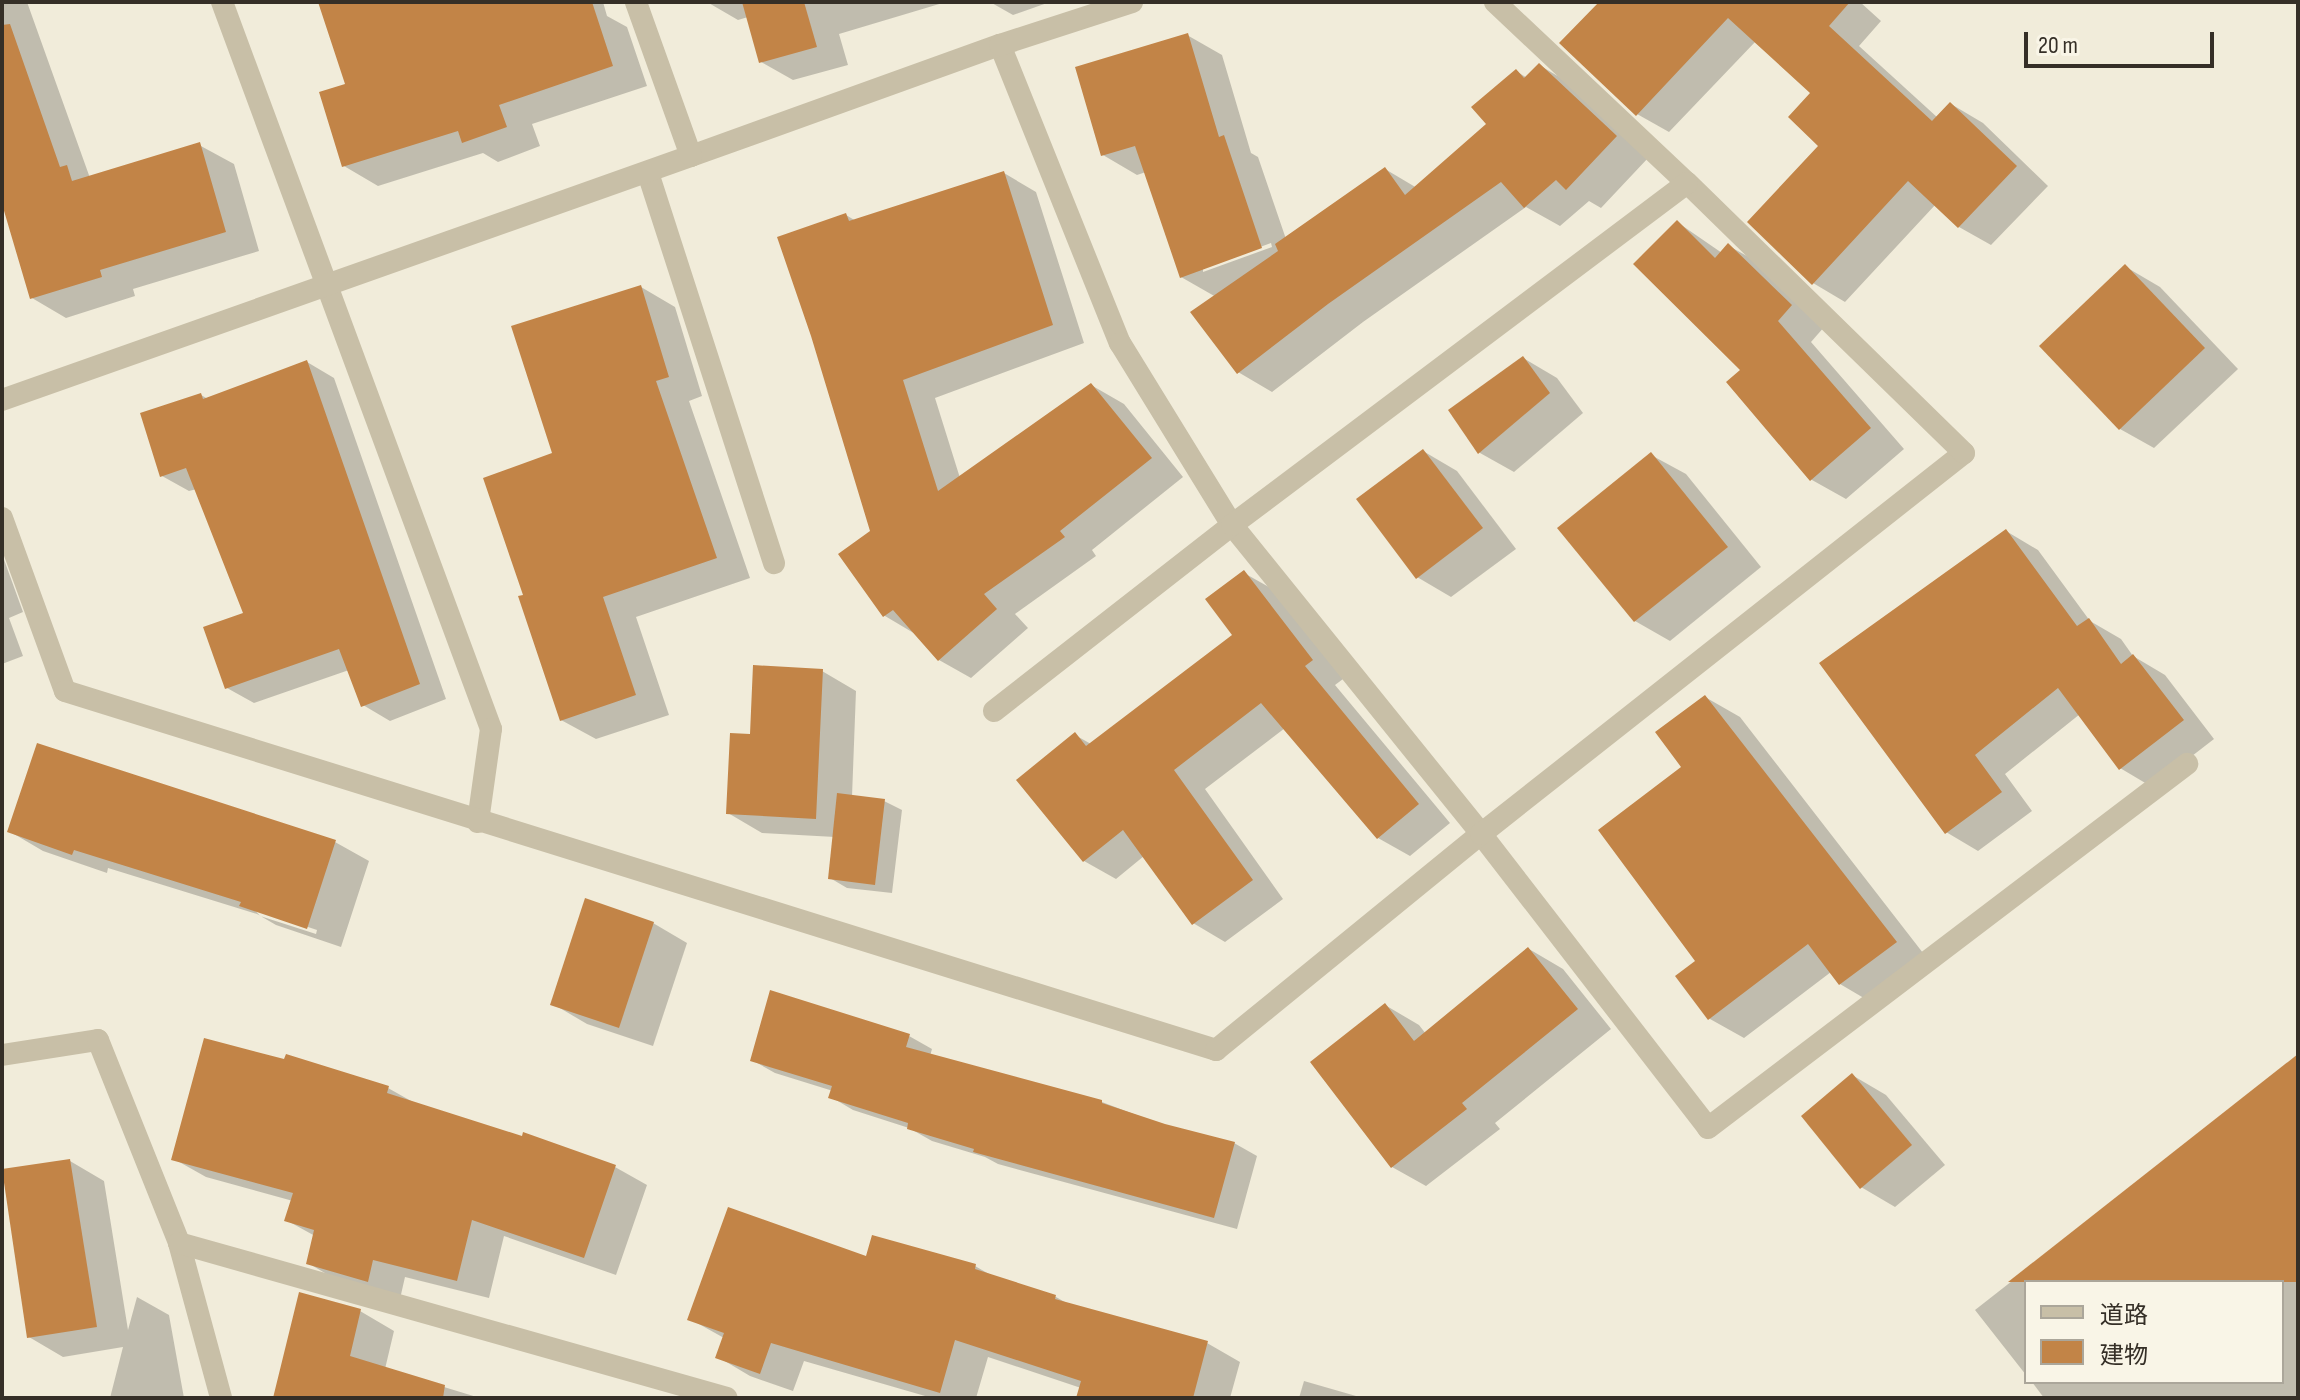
<!DOCTYPE html>
<html>
<head>
<meta charset="utf-8">
<style>
  body { margin:0 }
  #map { position:relative; width:2300px; height:1400px; overflow:hidden; background:#f1ecda; font-family:"Sofia Sans Condensed","Noto Sans JP",sans-serif }
  div>[style] { position:absolute }
  .shadow>* { inset:0; background:#0003 }
  .building>* { inset:0; background:#c28447 }
  .minor>* { height:22px; margin:-11px; padding:0 11px; transform-origin:11px; border-radius:11px; background:#c8bfa7 }
  span { translate:-50% -50%; white-space:nowrap; text-align:center; line-height:1.15; -webkit-text-stroke:6px #f9f5e7; paint-order:stroke }
  .frame { position:absolute; inset:0; border:4px solid #352f27; pointer-events:none }
  .legend { position:absolute; left:2024px; top:1280px; width:260px; height:104px; box-sizing:border-box; background:#f9f5e7; border:2px solid #aba69a; margin:0; padding:10px 14px; list-style:none; font-size:24px; color:#352f27 }
  .legend li { display:flex; align-items:center; gap:16px; height:40px }
  .legend b { width:40px; border:2px solid #aba69a }
  .scale { position:absolute; left:2024px; top:32px; width:190px; height:36px; box-sizing:border-box; border:4px solid #352f27; border-top:0; padding-left:10px; font-size:24px; line-height:28px; white-space:nowrap; color:#352f27; -webkit-text-stroke:6px #f9f5e7; paint-order:stroke }
</style>
</head>
<body>
<div id="map">
  <div class="shadow">
    <div style="clip-path:polygon(2px 2px,27px 2px,90px 178px,199px 145px,234px 164px,259px 251px,133px 289px,135px 296px,66px 318px,32px 298px,2px 197px)"></div>
    <div style="clip-path:polygon(320px 2px,603px 2px,607px 16px,627px 27px,647px 86px,532px 124px,540px 146px,498px 162px,483px 153px,378px 186px,344px 166px,347px 85px)"></div>
    <div style="clip-path:polygon(707px 2px,946px 2px,839px 34px,848px 65px,793px 80px,761px 62px,748px 17px,738px 20px)"></div>
    <div style="clip-path:polygon(990px 2px,1050px 2px,1013px 15px)"></div>
    <div style="clip-path:polygon(1598px 2px,1860px 2px,1881px 21px,1859px 46px,1938px 118px,1951px 104px,1983px 123px,2048px 186px,1991px 245px,1959px 227px,1936px 204px,1845px 302px,1813px 283px,1821px 145px,1813px 93px,1756px 41px,1669px 132px,1637px 114px)"></div>
    <div style="clip-path:polygon(evenodd,1187px 35px,1222px 55px,1251px 153px,1258px 157px,1286px 239px,1385px 169px,1417px 188px,1489px 125px,1516px 71px,1527px 78px,1539px 65px,1573px 85px,1649px 157px,1601px 208px,1589px 201px,1560px 226px,1526px 207px,1363px 322px,1272px 392px,1238px 372px,1216px 297px,1181px 277px,1146px 172px,1137px 175px,1103px 155px,1187px 35px,1271px 243px,1272px 247px,1203px 272px,1203px 268px,1271px 243px)"></div>
    <div style="clip-path:polygon(1004px 173px,1036px 192px,1084px 343px,935px 398px,960px 478px,1091px 385px,1124px 404px,1183px 477px,1092px 550px,1096px 556px,1015px 614px,1028px 628px,971px 678px,939px 660px,917px 635px,885px 616px,841px 555px,872px 532px,846px 215px,856px 221px)"></div>
    <div style="clip-path:polygon(1677px 222px,1722px 253px,1729px 246px,1763px 265px,1825px 326px,1811px 342px,1904px 449px,1846px 499px,1812px 480px,1729px 382px,1743px 370px)"></div>
    <div style="clip-path:polygon(2126px 267px,2160px 287px,2238px 369px,2154px 448px,2120px 429px)"></div>
    <div style="clip-path:polygon(641px 287px,675px 307px,702px 396px,689px 401px,750px 578px,636px 617px,669px 715px,596px 739px,561px 720px,554px 454px)"></div>
    <div style="clip-path:polygon(1523px 358px,1557px 378px,1583px 413px,1514px 472px,1480px 453px,1450px 410px)"></div>
    <div style="clip-path:polygon(307px 362px,334px 378px,446px 699px,390px 721px,363px 705px,349px 670px,254px 703px,227px 688px,246px 615px,197px 489px,189px 491px,162px 476px,201px 395px,208px 399px)"></div>
    <div style="clip-path:polygon(1423px 451px,1457px 471px,1516px 549px,1451px 597px,1417px 577px)"></div>
    <div style="clip-path:polygon(1651px 455px,1686px 474px,1761px 567px,1670px 641px,1635px 621px,1560px 528px)"></div>
    <div style="clip-path:polygon(2006px 531px,2038px 550px,2090px 621px,2121px 639px,2133px 656px,2165px 675px,2214px 739px,2152px 787px,2120px 768px,2080px 714px,2005px 774px,2032px 811px,1978px 851px,1946px 832px)"></div>
    <div style="clip-path:polygon(2px 554px,23px 612px,9px 618px,23px 656px,2px 664px)"></div>
    <div style="clip-path:polygon(1244px 573px,1276px 591px,1343px 679px,1335px 685px,1450px 823px,1410px 856px,1378px 838px,1285px 728px,1205px 789px,1283px 899px,1225px 942px,1193px 923px,1144px 856px,1116px 879px,1084px 861px,1075px 735px,1091px 744px,1235px 636px)"></div>
    <div style="clip-path:polygon(822px 671px,856px 691px,852px 797px,884px 801px,902px 810px,892px 893px,847px 888px,830px 878px,835px 837px,762px 833px,728px 813px,752px 736px)"></div>
    <div style="clip-path:polygon(1705px 697px,1740px 717px,1930px 962px,1874px 1004px,1840px 984px,1831px 972px,1744px 1038px,1710px 1019px,1677px 977px,1697px 961px,1684px 767px)"></div>
    <div style="clip-path:polygon(evenodd,9px 831px,335px 842px,369px 861px,341px 947px,276px 925px,257px 914px,108px 868px,107px 873px,43px 851px,9px 831px,254px 909px,317px 930px,316px 934px,260px 916px,254px 909px)"></div>
    <div style="clip-path:polygon(653px 923px,687px 943px,653px 1046px,587px 1024px,553px 1004px)"></div>
    <div style="clip-path:polygon(1529px 949px,1563px 969px,1611px 1029px,1495px 1123px,1500px 1129px,1426px 1186px,1392px 1167px,1385px 1005px,1419px 1025px,1426px 1034px)"></div>
    <div style="clip-path:polygon(909px 1036px,932px 1049px,930px 1056px,1102px 1102px,1165px 1126px,1234px 1143px,1257px 1156px,1237px 1229px,998px 1164px,985px 1157px,932px 1141px,909px 1128px,853px 1110px,831px 1097px,833px 1091px,775px 1073px,752px 1060px)"></div>
    <div style="clip-path:polygon(2298px 1057px,2298px 1398px,2044px 1398px,2032px 1382px,2282px 1382px,2282px 1282px,2026px 1282px,2026px 1375px,1975px 1310px)"></div>
    <div style="clip-path:polygon(1852px 1075px,1886px 1095px,1945px 1165px,1895px 1207px,1861px 1187px)"></div>
    <div style="clip-path:polygon(388px 1088px,420px 1106px,523px 1139px,525px 1135px,615px 1167px,647px 1185px,616px 1275px,504px 1236px,489px 1298px,405px 1277px,400px 1299px,340px 1282px,308px 1263px,315px 1236px,286px 1220px,293px 1201px,206px 1177px,174px 1159px)"></div>
    <div style="clip-path:polygon(70px 1161px,104px 1181px,128px 1330px,137px 1297px,169px 1315px,184px 1398px,110px 1398px,123px 1347px,63px 1357px,29px 1337px)"></div>
    <div style="clip-path:polygon(867px 1259px,975px 1266px,996px 1278px,1056px 1297px,1070px 1305px,1207px 1343px,1240px 1362px,1230px 1398px,1087px 1398px,1081px 1388px,988px 1357px,976px 1398px,932px 1398px,804px 1361px,793px 1391px,750px 1376px,718px 1357px,724px 1338px,690px 1319px)"></div>
    <div style="clip-path:polygon(360px 1311px,394px 1331px,385px 1369px,480px 1398px,275px 1398px)"></div>
    <div style="clip-path:polygon(1304px 1381px,1363px 1398px,1299px 1398px)"></div>
  </div>
  <div class="building">
    <div style="clip-path:polygon(318px 2px,592px 2px,613px 66px,499px 105px,507px 127px,462px 143px,458px 131px,342px 167px,319px 92px,345px 84px)"></div>
    <div style="clip-path:polygon(742px 2px,804px 2px,817px 47px,759px 63px)"></div>
    <div style="clip-path:polygon(1599px 2px,1850px 2px,1829px 26px,1932px 121px,1950px 102px,2017px 166px,1958px 228px,1908px 181px,1812px 285px,1747px 222px,1818px 146px,1788px 117px,1810px 93px,1728px 18px,1636px 116px,1559px 43px)"></div>
    <div style="clip-path:polygon(10px 24px,60px 167px,67px 165px,72px 181px,200px 142px,226px 232px,100px 270px,102px 277px,30px 299px,2px 204px,2px 25px)"></div>
    <div style="clip-path:polygon(1188px 33px,1219px 137px,1224px 135px,1262px 248px,1180px 278px,1135px 146px,1101px 156px,1075px 67px)"></div>
    <div style="clip-path:polygon(1539px 63px,1617px 136px,1566px 190px,1556px 180px,1524px 208px,1501px 182px,1328px 304px,1237px 374px,1190px 312px,1278px 251px,1275px 244px,1385px 167px,1405px 195px,1486px 124px,1471px 107px,1516px 69px,1524px 78px)"></div>
    <div style="clip-path:polygon(1004px 171px,1053px 325px,903px 380px,938px 491px,1091px 383px,1152px 458px,1060px 531px,1065px 537px,984px 594px,997px 609px,938px 661px,893px 610px,883px 617px,838px 554px,870px 531px,811px 336px,777px 237px,846px 213px,849px 221px)"></div>
    <div style="clip-path:polygon(1677px 220px,1715px 258px,1728px 243px,1792px 305px,1778px 321px,1871px 428px,1810px 481px,1726px 382px,1740px 370px,1633px 264px)"></div>
    <div style="clip-path:polygon(2125px 264px,2205px 348px,2119px 430px,2039px 346px)"></div>
    <div style="clip-path:polygon(641px 285px,669px 377px,656px 381px,717px 558px,603px 597px,636px 695px,560px 721px,518px 596px,523px 595px,483px 478px,552px 453px,511px 326px)"></div>
    <div style="clip-path:polygon(1523px 356px,1550px 393px,1478px 454px,1448px 410px)"></div>
    <div style="clip-path:polygon(307px 360px,420px 684px,361px 707px,339px 649px,225px 689px,203px 627px,243px 613px,186px 468px,160px 477px,140px 413px,201px 393px,203px 399px)"></div>
    <div style="clip-path:polygon(1423px 449px,1483px 528px,1416px 579px,1356px 499px)"></div>
    <div style="clip-path:polygon(1651px 452px,1728px 547px,1634px 622px,1557px 528px)"></div>
    <div style="clip-path:polygon(2006px 529px,2077px 626px,2089px 618px,2121px 664px,2133px 654px,2184px 720px,2119px 770px,2058px 688px,1975px 755px,2002px 792px,1945px 834px,1819px 663px)"></div>
    <div style="clip-path:polygon(1244px 570px,1313px 660px,1305px 666px,1419px 804px,1377px 839px,1261px 703px,1174px 770px,1253px 880px,1192px 925px,1123px 830px,1083px 862px,1016px 780px,1075px 732px,1086px 746px,1232px 635px,1205px 599px)"></div>
    <div style="clip-path:polygon(753px 665px,823px 669px,816px 819px,726px 814px,730px 733px,750px 734px)"></div>
    <div style="clip-path:polygon(1705px 695px,1897px 942px,1839px 985px,1808px 944px,1708px 1020px,1675px 976px,1695px 961px,1598px 830px,1681px 767px,1655px 732px)"></div>
    <div style="clip-path:polygon(37px 743px,336px 840px,307px 929px,239px 906px,241px 902px,74px 850px,72px 855px,7px 832px)"></div>
    <div style="clip-path:polygon(837px 793px,885px 799px,875px 885px,828px 879px)"></div>
    <div style="clip-path:polygon(585px 898px,654px 922px,619px 1028px,550px 1005px)"></div>
    <div style="clip-path:polygon(1528px 947px,1578px 1009px,1462px 1103px,1467px 1109px,1391px 1168px,1310px 1062px,1385px 1003px,1414px 1041px)"></div>
    <div style="clip-path:polygon(770px 990px,910px 1034px,906px 1047px,1102px 1100px,1102px 1103px,1165px 1124px,1235px 1142px,1214px 1218px,973px 1152px,974px 1149px,907px 1129px,908px 1123px,828px 1098px,832px 1086px,750px 1061px)"></div>
    <div style="clip-path:polygon(204px 1038px,284px 1059px,286px 1054px,389px 1086px,387px 1093px,522px 1136px,523px 1132px,616px 1165px,584px 1258px,472px 1220px,457px 1281px,373px 1260px,368px 1282px,306px 1264px,314px 1230px,284px 1221px,293px 1193px,171px 1160px)"></div>
    <div style="clip-path:polygon(2298px 1054px,2298px 1282px,2008px 1282px)"></div>
    <div style="clip-path:polygon(1852px 1073px,1912px 1145px,1860px 1189px,1801px 1116px)"></div>
    <div style="clip-path:polygon(70px 1159px,97px 1327px,27px 1338px,2px 1169px)"></div>
    <div style="clip-path:polygon(728px 1207px,866px 1256px,872px 1235px,976px 1264px,975px 1269px,1056px 1295px,1055px 1299px,1208px 1341px,1193px 1398px,1076px 1398px,1081px 1381px,955px 1340px,940px 1393px,771px 1343px,760px 1374px,715px 1358px,724px 1333px,687px 1320px)"></div>
    <div style="clip-path:polygon(299px 1292px,361px 1309px,350px 1356px,445px 1385px,443px 1398px,273px 1398px)"></div>
  </div>
  <div class="minor">
    <div style="left:222px;top:2px;width:775px;rotate:69.69deg"></div>
    <div style="left:491px;top:729px;width:94px;rotate:98deg"></div>
    <div style="left:1000px;top:45px;width:321px;rotate:68.1deg"></div>
    <div style="left:1120px;top:343px;width:214px;rotate:58.4deg"></div>
    <div style="left:1232px;top:525px;width:397px;rotate:51.1deg"></div>
    <div style="left:1481px;top:834px;width:371px;rotate:52.3deg"></div>
    <div style="left:1708px;top:1128px;width:602px;rotate:-37.23deg"></div>
    <div style="left:691px;top:156px;width:328px;rotate:-19.8deg"></div>
    <div style="left:1000px;top:45px;width:139px;rotate:-18deg"></div>
    <div style="left:648px;top:173px;width:410px;rotate:72.1deg"></div>
    <div style="left:2px;top:400px;width:731px;rotate:-19.5deg"></div>
    <div style="left:691px;top:156px;width:164px;rotate:-109.7deg"></div>
    <div style="left:2px;top:518px;width:184px;rotate:70deg"></div>
    <div style="left:65px;top:691px;width:1206px;rotate:17.32deg"></div>
    <div style="left:1216px;top:1050px;width:342px;rotate:-39.2deg"></div>
    <div style="left:1481px;top:834px;width:615px;rotate:-38.27deg"></div>
    <div style="left:1964px;top:453px;width:387px;rotate:-135.7deg"></div>
    <div style="left:1687px;top:183px;width:264px;rotate:-136.7deg"></div>
    <div style="left:994px;top:711px;width:302px;rotate:-38deg"></div>
    <div style="left:1232px;top:525px;width:569px;rotate:-36.93deg"></div>
    <div style="left:2px;top:1055px;width:97px;rotate:-8.9deg"></div>
    <div style="left:98px;top:1040px;width:219px;rotate:68.2deg"></div>
    <div style="left:179px;top:1243px;width:161px;rotate:74.8deg"></div>
    <div style="left:179px;top:1243px;width:569px;rotate:15.79deg"></div>
  </div>
  <div class="frame"></div>
  <ul class="legend">
  <li><b style="height:10px;background:#c8bfa7"></b>道路</li>
  <li><b style="height:22px;background:#c28447"></b>建物</li>
  </ul>
  <div class="scale">20 m</div>
</div>
</body>
</html>
